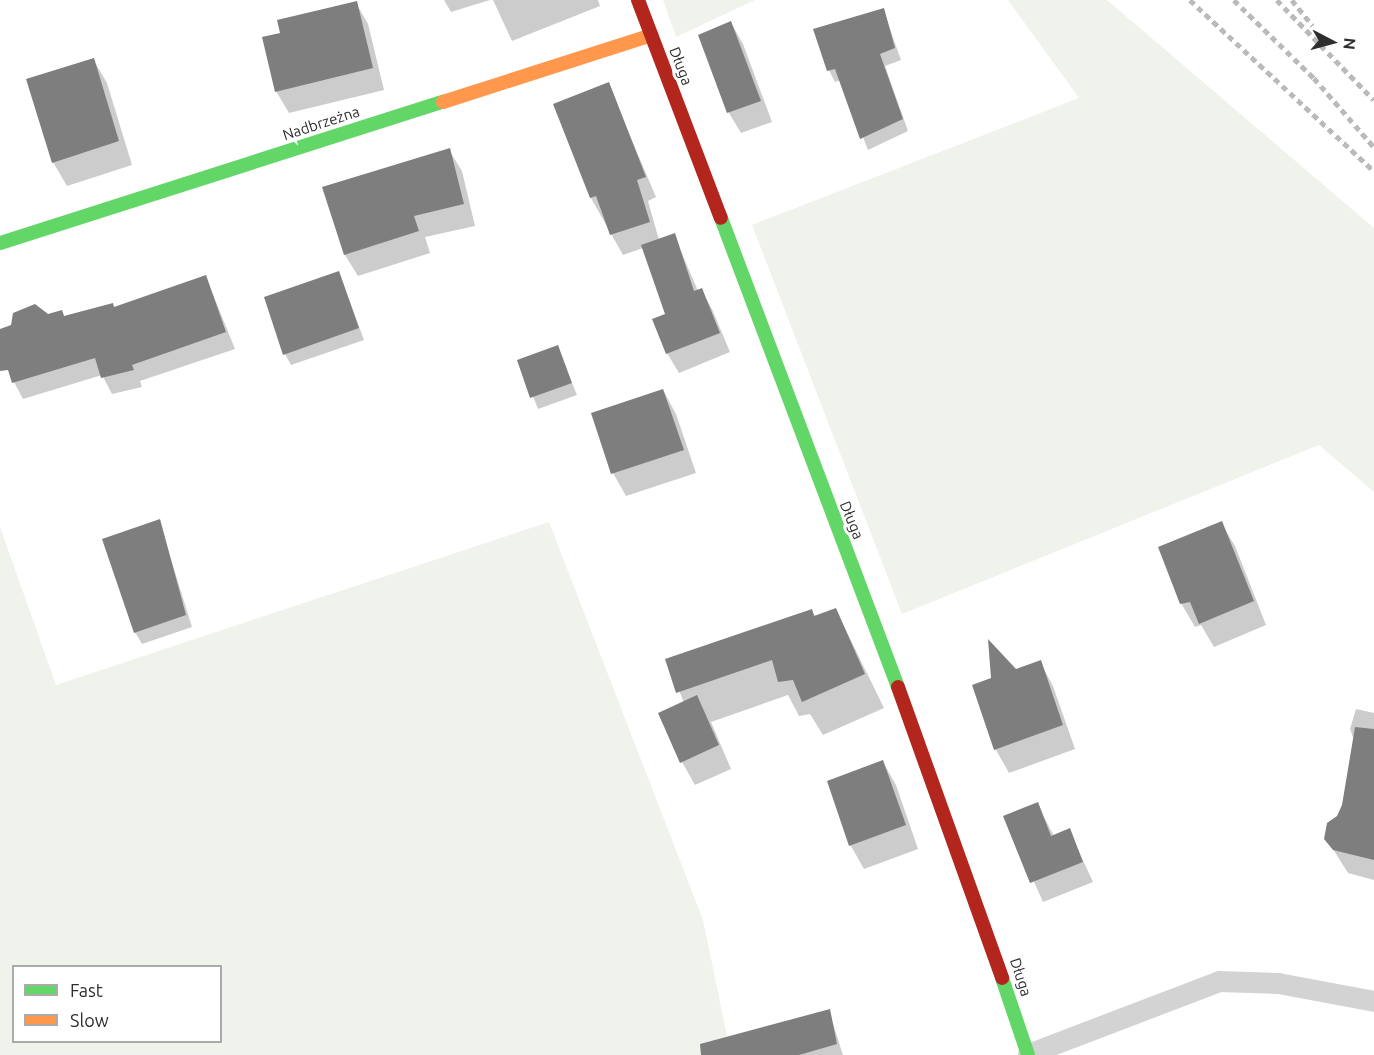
<!DOCTYPE html>
<html>
<head>
<meta charset="utf-8">
<style>
  body { margin:0 }
  #map { position:relative; width:1374px; height:1055px; overflow:hidden; background:#fff; font-family:Ubuntu,sans-serif }
  div>[style] { position:absolute }
  .green>* { inset:0; background:#eff3ec }
  .shadow>* { inset:0; background:#0003 }
  .building>* { inset:0; background:#7e7e7e }
  .lane>* { height:21px; margin:-10.5px; padding:0 10.5px; transform-origin:10.5px; border-radius:10.5px; background:#d3d3d3 }
  .fast>* { height:14px; margin:-7px; padding:0 7px; transform-origin:7px; border-radius:7px; background:#63d668 }
  .slow>* { height:14px; margin:-7px; padding:0 7px; transform-origin:7px; border-radius:7px; background:#ff974d }
  .jam>* { height:14px; margin:-7px; padding:0 7px; transform-origin:7px; border-radius:7px; background:#b3261e }
  .rail>* { height:4.5px; margin-top:-2.25px; transform-origin:0; background:repeating-linear-gradient(90deg,#bababa 0 6px,transparent 0 10.5px) }
  span { translate:-50% -50%; white-space:nowrap; text-align:center; line-height:1.15; -webkit-text-stroke:6px #fff; paint-order:stroke }
  .street-label { font-size:15px; color:#2e2e2e }
  .legend { position:absolute; left:12px; top:965px; width:210px; height:78px; box-sizing:border-box; background:#fff; border:2px solid #ababab; margin:0; padding:8px 10px; list-style:none; font-size:18px; color:#2e2e2e }
  .legend li { display:flex; align-items:center; gap:12px; height:30px }
  .legend b { width:30px; border:2px solid #ababab }
  .north { position:absolute; left:1302px; top:12px; width:60px; height:60px; -webkit-text-stroke:4px #fff; paint-order:stroke; rotate:96deg; font-size:16px; font-weight:700; line-height:24px; text-align:center; color:#2e2e2e }
  .north::after { content:''; display:block; margin:auto; width:21px; height:27px; background:#2e2e2e; clip-path:polygon(50% 0,100% 100%,50% 72%,0 100%) }
</style>
</head>
<body>
<div id="map">
  <div class="green">
    <div style="clip-path:polygon(663px 0,755px 0,676px 37px)"></div>
    <div style="clip-path:polygon(1008px 0,1107px 0,1374px 228px,1374px 492px,1319px 445px,902px 614px,752px 225px,1079px 98px)"></div>
    <div style="clip-path:polygon(evenodd,549px 522px,703px 920px,731px 1055px,0 1055px,0 527px,56px 685px,549px 522px,14px 966px,220px 966px,220px 1042px,14px 1042px,14px 966px)"></div>
  </div>
  <div class="shadow">
    <div style="clip-path:polygon(444px 0,490px 0,451px 12px)"></div>
    <div style="clip-path:polygon(493px 0,598px 0,600px 6px,512px 41px)"></div>
    <div style="clip-path:polygon(356px 3px,368px 24px,384px 90px,289px 113px,276px 91px,282px 34px)"></div>
    <div style="clip-path:polygon(883px 9px,901px 60px,885px 66px,908px 131px,868px 150px,841px 80px,835px 82px,829px 70px)"></div>
    <div style="clip-path:polygon(731px 23px,743px 44px,772px 122px,741px 133px,729px 113px,700px 36px)"></div>
    <div style="clip-path:polygon(93px 59px,107px 83px,132px 165px,67px 186px,53px 162px)"></div>
    <div style="clip-path:polygon(608px 84px,656px 197px,648px 201px,659px 240px,674px 235px,698px 291px,701px 290px,712px 309px,730px 352px,679px 373px,667px 353px,667px 315px,643px 248px,623px 255px,591px 198px,555px 105px)"></div>
    <div style="clip-path:polygon(449px 150px,462px 171px,475px 226px,425px 237px,430px 253px,358px 276px,345px 255px,324px 188px)"></div>
    <div style="clip-path:polygon(339px 272px,364px 340px,291px 365px,285px 354px)"></div>
    <div style="clip-path:polygon(206px 277px,235px 349px,140px 381px,142px 387px,112px 394px,102px 375px,23px 399px,14px 382px,47px 315px,62px 311px,65px 318px,115px 308px)"></div>
    <div style="clip-path:polygon(557px 347px,577px 395px,538px 409px,519px 361px)"></div>
    <div style="clip-path:polygon(663px 390px,676px 414px,696px 473px,626px 496px,613px 473px)"></div>
    <div style="clip-path:polygon(159px 521px,192px 627px,142px 644px,135px 632px)"></div>
    <div style="clip-path:polygon(1221px 523px,1235px 546px,1266px 625px,1214px 647px,1201px 625px,1195px 627px,1181px 603px)"></div>
    <div style="clip-path:polygon(836px 610px,884px 708px,823px 735px,810px 714px,799px 716px,788px 695px,711px 722px,731px 769px,695px 785px,682px 762px,684px 703px,667px 660px,812px 611px,816px 617px)"></div>
    <div style="clip-path:polygon(1040px 662px,1053px 686px,1075px 749px,1009px 773px,996px 750px,973px 686px)"></div>
    <div style="clip-path:polygon(1356px 709px,1374px 713px,1374px 880px,1348px 873px,1326px 838px,1344px 806px,1354px 740px,1350px 729px)"></div>
    <div style="clip-path:polygon(883px 762px,896px 785px,918px 849px,864px 869px,851px 846px,829px 782px)"></div>
    <div style="clip-path:polygon(1037px 804px,1054px 836px,1069px 830px,1093px 882px,1043px 902px,1005px 817px)"></div>
    <div style="clip-path:polygon(829px 1011px,843px 1055px,762px 1055px)"></div>
  </div>
  <div class="building">
    <div style="clip-path:polygon(357px 1px,373px 68px,275px 92px,262px 37px,280px 33px,277px 20px)"></div>
    <div style="clip-path:polygon(884px 8px,895px 48px,880px 54px,903px 119px,860px 139px,835px 69px,827px 71px,813px 29px)"></div>
    <div style="clip-path:polygon(731px 21px,761px 101px,727px 113px,698px 35px)"></div>
    <div style="clip-path:polygon(94px 58px,119px 141px,52px 163px,26px 79px)"></div>
    <div style="clip-path:polygon(609px 82px,646px 177px,637px 180px,650px 222px,610px 235px,596px 196px,590px 198px,553px 104px)"></div>
    <div style="clip-path:polygon(450px 148px,464px 204px,414px 216px,419px 231px,344px 255px,322px 187px)"></div>
    <div style="clip-path:polygon(675px 233px,694px 291px,702px 288px,720px 333px,666px 354px,652px 319px,665px 314px,641px 245px)"></div>
    <div style="clip-path:polygon(339px 271px,359px 328px,283px 355px,264px 297px)"></div>
    <div style="clip-path:polygon(206px 275px,226px 332px,132px 365px,134px 370px,101px 378px,95px 358px,12px 383px,8px 370px,0 371px,0 329px,11px 325px,13px 313px,35px 304px,48px 314px,62px 310px,64px 316px,113px 303px,114px 307px)"></div>
    <div style="clip-path:polygon(558px 345px,572px 383px,530px 398px,517px 360px)"></div>
    <div style="clip-path:polygon(663px 389px,684px 450px,611px 474px,591px 413px)"></div>
    <div style="clip-path:polygon(160px 519px,186px 615px,134px 633px,102px 539px)"></div>
    <div style="clip-path:polygon(1222px 521px,1254px 601px,1199px 624px,1190px 602px,1180px 604px,1158px 547px)"></div>
    <div style="clip-path:polygon(836px 608px,865px 674px,802px 702px,793px 680px,778px 682px,772px 660px,676px 693px,665px 659px,812px 609px,814px 616px)"></div>
    <div style="clip-path:polygon(988px 639px,1016px 669px,1041px 660px,1063px 725px,994px 750px,972px 685px,991px 678px)"></div>
    <div style="clip-path:polygon(697px 695px,719px 745px,680px 763px,658px 713px)"></div>
    <div style="clip-path:polygon(1355px 727px,1374px 729px,1374px 860px,1333px 850px,1324px 839px,1327px 823px,1337px 816px,1342px 805px)"></div>
    <div style="clip-path:polygon(883px 760px,906px 825px,849px 846px,827px 781px)"></div>
    <div style="clip-path:polygon(1038px 802px,1051px 836px,1070px 828px,1083px 862px,1030px 883px,1003px 816px)"></div>
    <div style="clip-path:polygon(830px 1009px,837px 1044px,799px 1055px,701px 1055px,700px 1044px)"></div>
  </div>
  <div class="lane">
    <div style="left:1028px;top:1054px;width:204px;rotate:-20.9deg"></div>
    <div style="left:1219px;top:981px;width:59px;rotate:1.9deg"></div>
    <div style="left:1278px;top:983px;width:98px;rotate:10.6deg"></div>
  </div>
  <div class="fast">
    <div style="left:721px;top:218px;width:501px;rotate:69.32deg"></div>
    <div style="left:0;top:243px;width:465px;rotate:-17.7deg"></div>
    <div style="left:1002px;top:978px;width:81px;rotate:71.3deg"></div>
  </div>
  <div class="slow">
    <div style="left:443px;top:102px;width:219px;rotate:-17.8deg"></div>
  </div>
  <div class="jam">
    <div style="left:638px;top:0;width:233px;rotate:69.2deg"></div>
    <div style="left:898px;top:687px;width:309px;rotate:70.3deg"></div>
  </div>
  <div class="rail">
    <div style="left:1190px;top:0;width:251px;rotate:42.9deg"></div>
    <div style="left:1234px;top:0;width:112px;rotate:44.3deg"></div>
    <div style="left:1314px;top:78px;width:91px;rotate:49deg"></div>
    <div style="left:1277px;top:0;width:139px;rotate:45.9deg"></div>
    <div style="left:1292px;top:0;width:33px;rotate:51deg"></div>
  </div>
  <div class="street-label">
    <span style="left:681px;top:66px;rotate:69deg">Długa</span>
    <span style="left:321px;top:123px;rotate:-18deg">Nadbrzeżna</span>
    <span style="left:852px;top:520px;rotate:68deg">Długa</span>
    <span style="left:1021px;top:977px;rotate:72deg">Długa</span>
  </div>
  <ul class="legend">
  <li><b style="height:8px;background:#63d668"></b>Fast</li>
  <li><b style="height:8px;background:#ff974d"></b>Slow</li>
  </ul>
  <div class="north">N</div>
</div>
</body>
</html>
